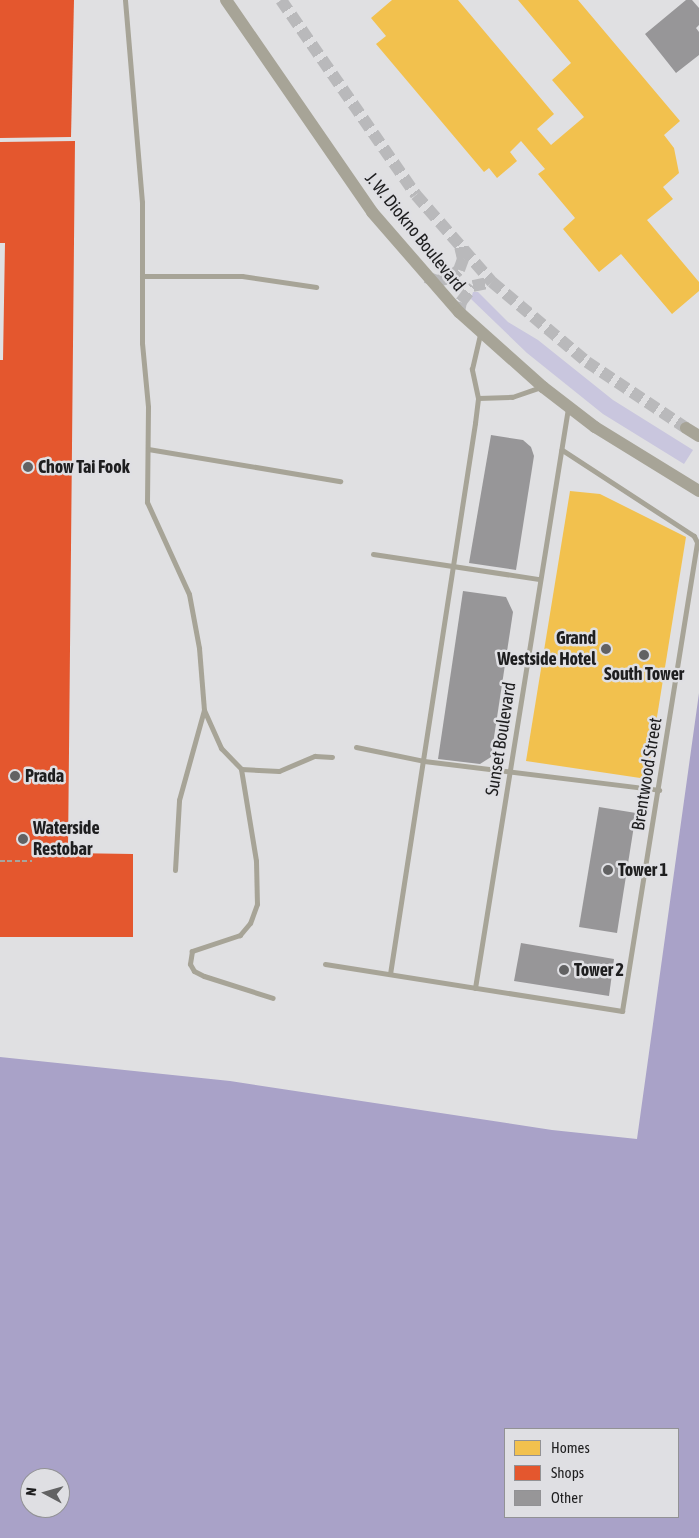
<!DOCTYPE html>
<html>
<head>
<meta charset="utf-8">
<style>
  body { margin:0 }
  #map { position:relative; width:699px; height:1538px; overflow:hidden; background:#e0e0e2; font-family:"Asap Condensed",sans-serif }
  div>[style] { position:absolute }
  .green>* { inset:0; background:#c9c6de }
  .water>* { inset:0; background:#a9a2c8 }
  .homes>* { inset:0; background:#f2c14e }
  .shops>* { inset:0; background:#e4572e }
  .building>* { inset:0; background:#979698 }
  .tertiary-tunnel>* { height:12px; margin-top:-6px; transform-origin:0; background:repeating-linear-gradient(90deg,#b9b9bb 0 12px,transparent 0 18px) }
  .path>* { height:2.5px; margin-top:-1.25px; transform-origin:0; background:repeating-linear-gradient(90deg,#a7a49d 0 5px,transparent 0 7.5px) }
  .service>* { height:5px; margin:-2.5px; padding:0 2.5px; transform-origin:2.5px; border-radius:2.5px; background:#a7a497 }
  .tertiary>* { height:12px; margin:-6px; padding:0 6px; transform-origin:6px; border-radius:6px; background:#a7a497 }
  .dots>* { width:14px; height:14px; translate:-50% -50%; box-sizing:border-box; border:2px solid #dfdfe3; border-radius:50% }
  span { translate:-50% -50%; white-space:nowrap; text-align:center; line-height:1.15; -webkit-text-stroke:5px #dfdfe3; paint-order:stroke }
  .street-label { font-size:18px; color:#1e1e1f }
  .poi-label { font-size:18px; color:#1e1e1f; font-weight:700 }
  .left { translate:0 -50%; text-align:left }
  .right { translate:-100% -50%; text-align:right }
  .legend { position:absolute; left:504px; top:1428px; width:175px; height:90px; box-sizing:border-box; background:#dfdfe3; border:1px solid #929295; margin:0; padding:6px 9px; list-style:none; font-size:15px; color:#1e1e1f }
  .legend li { display:flex; align-items:center; gap:10px; height:25px }
  .legend b { width:25px; border:1px solid #929295 }
  .north { position:absolute; left:20px; top:1468px; width:50px; height:50px; box-sizing:border-box; background:#dfdfe3; border:1px solid #929295; border-radius:50%; rotate:276deg; font-size:14px; font-weight:700; line-height:20px; text-align:center; color:#1e1e1f }
  .north::after { content:''; display:block; margin:auto; width:18px; height:22px; background:#626263; clip-path:polygon(50% 0,100% 100%,50% 72%,0 100%) }
</style>
</head>
<body>
<div id="map">
  <div class="green">
    <div style="clip-path:polygon(473px 292px,478px 292px,508px 322px,538px 340px,613px 400px,693px 450px,684px 464px,603px 414px,527px 353px,471px 299px)"></div>
  </div>
  <div class="water">
    <div style="clip-path:polygon(evenodd,699px 693px,699px 1538px,0 1538px,0 1057px,230px 1081px,552px 1130px,637px 1139px,699px 693px,678px 1429px,678px 1517px,505px 1517px,505px 1429px,678px 1429px,699px 693px,30px 1478px,60px 1478px,60px 1508px,30px 1508px,30px 1478px)"></div>
  </div>
  <div class="homes">
    <div style="clip-path:polygon(392px 0,458px 0,554px 114px,537px 129px,551px 145px,584px 117px,552px 80px,571px 63px,518px 0,578px 0,680px 121px,664px 135px,674px 148px,679px 173px,663px 187px,673px 199px,647px 220px,699px 282px,699px 291px,672px 314px,621px 254px,599px 272px,563px 229px,575px 218px,538px 174px,545px 169px,521px 141px,510px 152px,517px 161px,497px 178px,489px 168px,484px 172px,376px 44px,386px 36px,371px 18px)"></div>
    <div style="clip-path:polygon(570px 491px,600px 494px,686px 537px,647px 779px,526px 761px)"></div>
  </div>
  <div class="shops">
    <div style="clip-path:polygon(0 0,74px 0,71px 137px,0 138px)"></div>
    <div style="clip-path:polygon(75px 141px,68px 853px,133px 854px,133px 937px,0 937px,0 360px,3px 360px,5px 243px,0 243px,0 142px)"></div>
  </div>
  <div class="building">
    <div style="clip-path:polygon(686px 0,692px 0,699px 8px,699px 25px,696px 28px,699px 32px,699px 55px,676px 73px,645px 34px)"></div>
    <div style="clip-path:polygon(491px 435px,523px 440px,531px 447px,534px 456px,516px 570px,469px 563px)"></div>
    <div style="clip-path:polygon(463px 591px,506px 597px,513px 612px,491px 757px,480px 764px,438px 759px)"></div>
    <div style="clip-path:polygon(599px 807px,636px 813px,617px 933px,579px 927px)"></div>
    <div style="clip-path:polygon(521px 943px,614px 959px,609px 996px,514px 981px)"></div>
  </div>
  <div class="tertiary-tunnel">
    <div style="left:281px;top:0;width:237px;rotate:55.3deg"></div>
    <div style="left:416px;top:195px;width:116px;rotate:48.9deg"></div>
    <div style="left:492px;top:282px;width:124px;rotate:40.1deg"></div>
    <div style="left:587px;top:362px;width:119px;rotate:33.7deg"></div>
    <div style="left:426px;top:277px;width:12px;rotate:20deg"></div>
    <div style="left:437px;top:281px;width:12px;rotate:-14deg"></div>
    <div style="left:449px;top:278px;width:13px;rotate:-39deg"></div>
    <div style="left:459px;top:270px;width:12px;rotate:-70deg"></div>
    <div style="left:463px;top:259px;width:13px;rotate:-103deg"></div>
    <div style="left:459px;top:312px;width:10px;rotate:-79deg"></div>
    <div style="left:461px;top:302px;width:20px;rotate:-53deg"></div>
    <div style="left:473px;top:286px;width:19px;rotate:-12deg"></div>
  </div>
  <div class="path">
    <div style="left:0;top:861px;width:32px"></div>
  </div>
  <div class="service">
    <div style="left:125px;top:0;width:203px;rotate:85.2deg"></div>
    <div style="left:142px;top:202px;width:141px;rotate:90deg"></div>
    <div style="left:142px;top:343px;width:64px;rotate:84.6deg"></div>
    <div style="left:148px;top:407px;width:95px;rotate:90.6deg"></div>
    <div style="left:147px;top:502px;width:101px;rotate:65.5deg"></div>
    <div style="left:189px;top:594px;width:55px;rotate:79.5deg"></div>
    <div style="left:199px;top:648px;width:62px;rotate:85.4deg"></div>
    <div style="left:204px;top:710px;width:42px;rotate:65.9deg"></div>
    <div style="left:221px;top:748px;width:29px;rotate:46deg"></div>
    <div style="left:241px;top:769px;width:93px;rotate:80.7deg"></div>
    <div style="left:256px;top:861px;width:43px;rotate:88.7deg"></div>
    <div style="left:257px;top:904px;width:20px;rotate:110deg"></div>
    <div style="left:250px;top:923px;width:16px;rotate:130deg"></div>
    <div style="left:240px;top:935px;width:51px;rotate:161.6deg"></div>
    <div style="left:192px;top:951px;width:13px;rotate:99deg"></div>
    <div style="left:190px;top:964px;width:8px;rotate:60deg"></div>
    <div style="left:194px;top:971px;width:11px;rotate:27deg"></div>
    <div style="left:204px;top:976px;width:72px;rotate:17.7deg"></div>
    <div style="left:142px;top:276px;width:100px"></div>
    <div style="left:242px;top:276px;width:75px;rotate:8.5deg"></div>
    <div style="left:478px;top:398px;width:34px;rotate:-2deg"></div>
    <div style="left:512px;top:397px;width:31px;rotate:-19deg"></div>
    <div style="left:148px;top:449px;width:195px;rotate:9.5deg"></div>
    <div style="left:373px;top:554px;width:168px;rotate:8.6deg"></div>
    <div style="left:356px;top:747px;width:69px;rotate:11.6deg"></div>
    <div style="left:424px;top:761px;width:237px;rotate:7deg"></div>
    <div style="left:241px;top:769px;width:38px;rotate:3deg"></div>
    <div style="left:279px;top:771px;width:39px;rotate:-23deg"></div>
    <div style="left:315px;top:756px;width:17px;rotate:3deg"></div>
    <div style="left:175px;top:870px;width:70px;rotate:-86.7deg"></div>
    <div style="left:179px;top:800px;width:93px;rotate:-74.5deg"></div>
    <div style="left:325px;top:964px;width:301px;rotate:9deg"></div>
    <div style="left:622px;top:1011px;width:475px;rotate:-80.9deg"></div>
    <div style="left:697px;top:542px;width:7px;rotate:-117deg"></div>
    <div style="left:694px;top:536px;width:158px;rotate:-146.9deg"></div>
    <div style="left:390px;top:974px;width:558px;rotate:-81.23deg"></div>
    <div style="left:475px;top:423px;width:25px;rotate:-83deg"></div>
    <div style="left:478px;top:398px;width:30px;rotate:-102deg"></div>
    <div style="left:472px;top:369px;width:37px;rotate:-77deg"></div>
    <div style="left:475px;top:988px;width:587px;rotate:-80.89deg"></div>
  </div>
  <div class="tertiary">
    <div style="left:226px;top:0;width:257px;rotate:55.4deg"></div>
    <div style="left:372px;top:212px;width:133px;rotate:49deg"></div>
    <div style="left:459px;top:312px;width:113px;rotate:41.8deg"></div>
    <div style="left:543px;top:387px;width:66px;rotate:37.6deg"></div>
    <div style="left:595px;top:427px;width:122px;rotate:31.6deg"></div>
    <div style="left:686px;top:428px;width:15px;rotate:32deg"></div>
  </div>
  <div class="dots">
    <div style="left:28px;top:467px;background:#626263"></div>
    <div style="left:606px;top:649px;background:#626263"></div>
    <div style="left:644px;top:655px;background:#626263"></div>
    <div style="left:15px;top:776px;background:#626263"></div>
    <div style="left:23px;top:839px;background:#626263"></div>
    <div style="left:608px;top:870px;background:#626263"></div>
    <div style="left:564px;top:970px;background:#626263"></div>
  </div>
  <div class="street-label">
    <span style="left:415px;top:232px;rotate:51deg">J. W. Diokno Boulevard</span>
    <span style="left:501px;top:739px;rotate:-81deg">Sunset Boulevard</span>
    <span style="left:647px;top:774px;rotate:-81deg">Brentwood Street</span>
  </div>
  <div class="poi-label">
    <span class="left" style="left:38px;top:467px">Chow Tai Fook</span>
    <span class="right" style="left:596px;top:649px">Grand<br>Westside Hotel</span>
    <span style="left:644px;top:674px">South Tower</span>
    <span class="left" style="left:25px;top:776px">Prada</span>
    <span class="left" style="left:33px;top:839px">Waterside<br>Restobar</span>
    <span class="left" style="left:618px;top:870px">Tower 1</span>
    <span class="left" style="left:574px;top:970px">Tower 2</span>
  </div>
  <ul class="legend">
  <li><b style="height:14px;background:#f2c14e"></b>Homes</li>
  <li><b style="height:14px;background:#e4572e"></b>Shops</li>
  <li><b style="height:14px;background:#979698"></b>Other</li>
  </ul>
  <div class="north">N</div>
</div>
</body>
</html>
